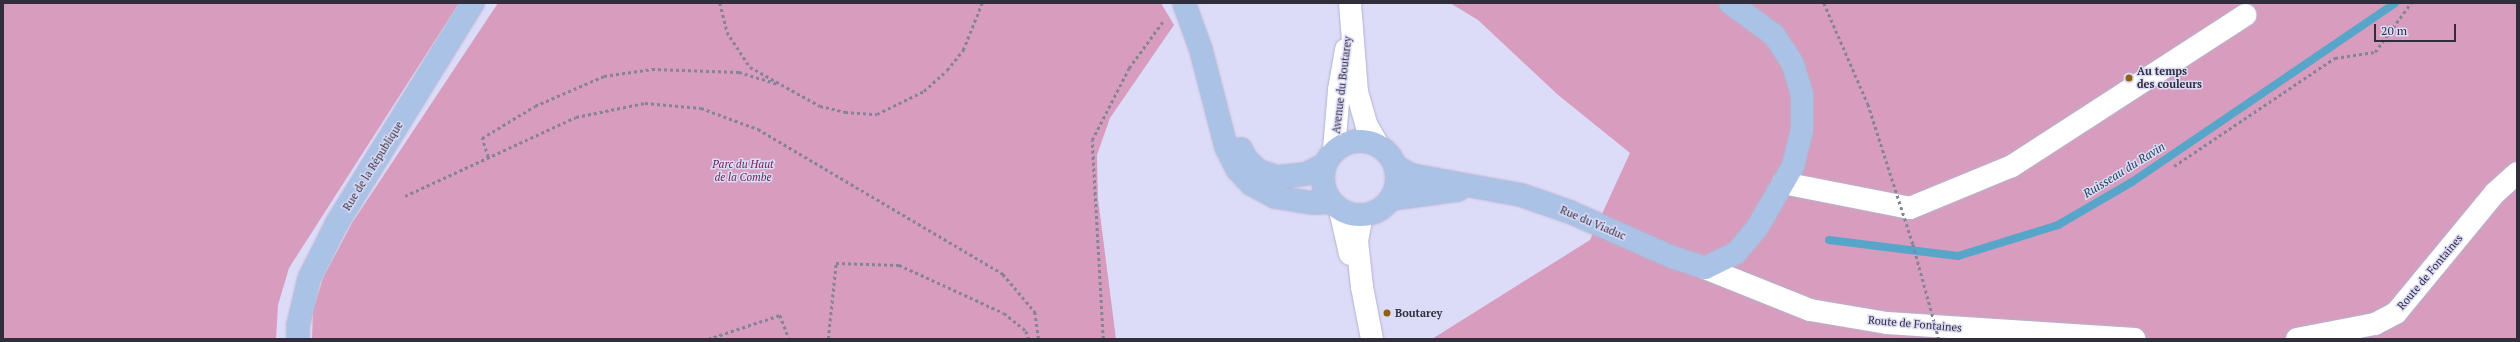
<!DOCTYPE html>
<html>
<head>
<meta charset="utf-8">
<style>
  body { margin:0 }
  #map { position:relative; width:2520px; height:342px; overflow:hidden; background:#dcdbf8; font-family:"PT Serif",serif }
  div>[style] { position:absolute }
  .green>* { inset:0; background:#d89dbe }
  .stream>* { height:8px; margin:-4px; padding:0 4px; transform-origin:4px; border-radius:4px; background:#57a6c9 }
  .path>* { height:2.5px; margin-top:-1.25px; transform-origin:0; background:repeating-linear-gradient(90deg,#848397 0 3px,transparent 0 6px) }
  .roads { filter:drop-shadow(0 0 1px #b4b3cf) drop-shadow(0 0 1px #b4b3cf) }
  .minor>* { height:22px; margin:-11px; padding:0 11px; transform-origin:11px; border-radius:11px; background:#fff }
  .major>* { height:22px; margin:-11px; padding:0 11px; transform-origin:11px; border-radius:11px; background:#aac2e5 }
  .major>.ring { margin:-11px; padding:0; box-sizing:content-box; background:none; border:22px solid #aac2e5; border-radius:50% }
  .path-bridge>* { height:2.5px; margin-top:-1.25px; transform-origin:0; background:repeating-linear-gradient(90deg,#848397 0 3px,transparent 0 6px) }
  .dots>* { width:11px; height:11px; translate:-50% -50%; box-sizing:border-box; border:2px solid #dcdbf8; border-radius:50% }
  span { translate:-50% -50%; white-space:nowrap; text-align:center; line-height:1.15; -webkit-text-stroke:3px #dcdbf8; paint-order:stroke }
  .poi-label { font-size:11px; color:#2f2e3a; font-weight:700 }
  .left { translate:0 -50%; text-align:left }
  .street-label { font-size:11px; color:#2f2e3a }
  .park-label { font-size:11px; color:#712456; font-style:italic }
  .water-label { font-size:12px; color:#1b3e4e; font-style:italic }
  .frame { position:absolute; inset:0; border:4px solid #2f2e3a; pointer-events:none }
  .scale { position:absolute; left:2374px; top:24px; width:82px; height:18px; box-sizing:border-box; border:2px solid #2f2e3a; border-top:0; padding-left:5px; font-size:12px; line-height:14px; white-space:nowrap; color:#2f2e3a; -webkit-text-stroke:3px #dcdbf8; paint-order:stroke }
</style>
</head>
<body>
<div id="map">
  <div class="green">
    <div style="clip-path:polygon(3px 3px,459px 3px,289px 268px,278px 305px,276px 339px,3px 339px)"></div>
    <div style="clip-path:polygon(498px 3px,1161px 3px,1174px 25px,1110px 118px,1097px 155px,1098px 199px,1116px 339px,312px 339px,313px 311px,323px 278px,352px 223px)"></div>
    <div style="clip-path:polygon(1450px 3px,2517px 3px,2517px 339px,1432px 339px,1590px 240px,1630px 153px,1557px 94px,1478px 20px)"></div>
  </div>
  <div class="stream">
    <div style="left:1829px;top:240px;width:130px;rotate:7.1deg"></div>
    <div style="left:1958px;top:256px;width:105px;rotate:-17.2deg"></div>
    <div style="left:2058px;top:225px;width:86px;rotate:-30.2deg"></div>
    <div style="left:2132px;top:182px;width:318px;rotate:-34.2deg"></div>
  </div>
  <div class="path">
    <div style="left:720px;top:3px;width:30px;rotate:76deg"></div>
    <div style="left:727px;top:32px;width:42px;rotate:56.7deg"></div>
    <div style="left:750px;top:67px;width:80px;rotate:29.1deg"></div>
    <div style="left:820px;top:106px;width:26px;rotate:13deg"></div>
    <div style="left:845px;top:112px;width:32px;rotate:4deg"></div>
    <div style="left:877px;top:114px;width:52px;rotate:-26.1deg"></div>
    <div style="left:924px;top:91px;width:31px;rotate:-42deg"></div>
    <div style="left:947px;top:70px;width:26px;rotate:-51deg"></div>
    <div style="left:963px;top:50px;width:51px;rotate:-68deg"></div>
    <div style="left:488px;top:157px;width:20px;rotate:-108deg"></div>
    <div style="left:482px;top:138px;width:62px;rotate:-31.1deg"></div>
    <div style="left:535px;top:106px;width:75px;rotate:-23.5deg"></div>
    <div style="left:604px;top:76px;width:49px;rotate:-8.3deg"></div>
    <div style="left:652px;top:69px;width:87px;rotate:2deg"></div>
    <div style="left:739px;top:72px;width:41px;rotate:17.1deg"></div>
    <div style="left:2174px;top:166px;width:194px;rotate:-33.9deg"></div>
    <div style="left:2335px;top:58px;width:40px;rotate:-8.5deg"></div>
    <div style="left:2375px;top:52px;width:61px;rotate:-53.7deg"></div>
    <div style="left:405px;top:196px;width:188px;rotate:-24.8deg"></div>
    <div style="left:576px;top:117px;width:70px;rotate:-11.5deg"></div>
    <div style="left:645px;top:103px;width:56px;rotate:5.1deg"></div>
    <div style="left:701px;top:108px;width:61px;rotate:20.2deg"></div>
    <div style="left:758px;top:129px;width:285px;rotate:30.6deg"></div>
    <div style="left:1003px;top:274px;width:50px;rotate:49.9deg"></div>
    <div style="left:1035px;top:312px;width:27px;rotate:82deg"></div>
    <div style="left:708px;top:339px;width:76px;rotate:-18.4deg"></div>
    <div style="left:780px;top:315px;width:26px;rotate:69deg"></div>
    <div style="left:828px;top:339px;width:76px;rotate:-84deg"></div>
    <div style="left:836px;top:263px;width:63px;rotate:1.8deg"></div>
    <div style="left:899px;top:265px;width:115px;rotate:24.6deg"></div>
    <div style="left:1004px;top:313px;width:28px;rotate:39deg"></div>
    <div style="left:1026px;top:331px;width:9px;rotate:69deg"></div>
    <div style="left:1103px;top:339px;width:199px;rotate:-93.2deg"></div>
    <div style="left:1092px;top:140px;width:81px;rotate:-62.8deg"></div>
    <div style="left:1129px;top:68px;width:59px;rotate:-53.9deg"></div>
  </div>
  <div class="roads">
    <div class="minor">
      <div style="left:1350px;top:3px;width:89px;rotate:85.5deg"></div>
      <div style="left:1357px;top:92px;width:35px;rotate:74deg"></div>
      <div style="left:1367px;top:126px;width:22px;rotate:60deg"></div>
      <div style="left:1334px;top:150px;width:60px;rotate:-85.2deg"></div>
      <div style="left:1339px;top:90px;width:41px;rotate:-80.1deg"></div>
      <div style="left:1783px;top:183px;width:129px;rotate:11.1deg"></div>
      <div style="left:1910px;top:208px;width:110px;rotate:-22.4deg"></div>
      <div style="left:2012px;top:166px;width:278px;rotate:-32.9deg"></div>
      <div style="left:1340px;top:210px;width:45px;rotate:77.2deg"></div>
      <div style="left:1362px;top:215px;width:26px;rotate:101deg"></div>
      <div style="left:1357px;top:241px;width:46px;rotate:83.8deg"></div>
      <div style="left:1362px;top:287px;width:53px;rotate:79.1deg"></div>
      <div style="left:1705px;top:268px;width:113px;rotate:21.8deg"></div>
      <div style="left:1810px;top:310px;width:78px;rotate:9.6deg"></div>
      <div style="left:1887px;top:323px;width:248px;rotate:3.7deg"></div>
      <div style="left:2297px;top:339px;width:79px;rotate:-10.9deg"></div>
      <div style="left:2375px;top:324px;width:24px;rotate:-28deg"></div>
      <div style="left:2396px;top:313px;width:156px;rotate:-50.5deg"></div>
      <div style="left:2495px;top:193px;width:30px;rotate:-42deg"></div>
    </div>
    <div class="major">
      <div style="left:1184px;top:3px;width:50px;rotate:70.1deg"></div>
      <div style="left:1201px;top:50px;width:100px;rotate:75.5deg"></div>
      <div style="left:1226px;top:147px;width:25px;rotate:63deg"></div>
      <div style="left:1237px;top:169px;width:21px;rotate:47deg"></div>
      <div style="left:1251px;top:184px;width:27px;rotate:28deg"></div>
      <div style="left:1275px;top:197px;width:38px;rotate:9deg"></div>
      <div style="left:1313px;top:203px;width:18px;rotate:-3deg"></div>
      <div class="ring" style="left:1323px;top:141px;width:52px;height:52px"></div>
      <div style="left:1241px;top:149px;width:11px;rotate:63deg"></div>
      <div style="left:1246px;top:159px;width:18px;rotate:43deg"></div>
      <div style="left:1259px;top:171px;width:19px;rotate:18deg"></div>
      <div style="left:1277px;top:177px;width:29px;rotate:-6deg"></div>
      <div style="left:1306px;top:174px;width:20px;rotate:-27deg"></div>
      <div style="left:1395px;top:166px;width:18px;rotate:29deg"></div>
      <div style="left:1411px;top:175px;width:112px;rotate:10.3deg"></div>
      <div style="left:1521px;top:195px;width:52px;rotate:19.1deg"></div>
      <div style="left:1570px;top:212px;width:111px;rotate:23.8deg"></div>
      <div style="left:1672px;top:257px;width:35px;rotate:18deg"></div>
      <div style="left:1705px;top:268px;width:34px;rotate:-26deg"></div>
      <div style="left:1736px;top:253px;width:33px;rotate:-50deg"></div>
      <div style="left:1757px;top:228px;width:72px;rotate:-59.9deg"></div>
      <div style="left:1793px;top:166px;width:37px;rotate:-76deg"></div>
      <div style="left:1802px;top:130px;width:36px;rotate:-90deg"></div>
      <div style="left:1802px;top:94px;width:31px;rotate:-107deg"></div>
      <div style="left:1793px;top:64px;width:35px;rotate:-123deg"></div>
      <div style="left:1774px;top:35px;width:54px;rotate:-144deg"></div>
      <div style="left:1391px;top:199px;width:68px;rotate:-7.7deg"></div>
      <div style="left:298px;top:339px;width:13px;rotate:-90deg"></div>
      <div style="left:298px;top:326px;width:48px;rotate:-76.8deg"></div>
      <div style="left:309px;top:279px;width:63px;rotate:-63.4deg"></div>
      <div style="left:337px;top:223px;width:259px;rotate:-58.3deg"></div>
    </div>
  </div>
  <div class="path-bridge">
    <div style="left:1824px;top:3px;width:110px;rotate:66.5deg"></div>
    <div style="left:1868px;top:104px;width:147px;rotate:72.2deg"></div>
    <div style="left:1913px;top:244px;width:98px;rotate:74.7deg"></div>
  </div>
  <div class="dots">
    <div style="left:2129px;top:78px;background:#936012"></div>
    <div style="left:1387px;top:313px;background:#936012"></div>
  </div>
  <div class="poi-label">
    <span class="left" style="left:2137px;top:78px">Au temps<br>des couleurs</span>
    <span class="left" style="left:1395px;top:313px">Boutarey</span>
  </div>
  <div class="street-label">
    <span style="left:1342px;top:85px;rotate:-83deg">Avenue du Boutarey</span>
    <span style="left:373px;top:166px;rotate:-58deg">Rue de la République</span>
    <span style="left:1593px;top:223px;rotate:23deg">Rue du Viaduc</span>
    <span style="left:2430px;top:272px;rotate:-50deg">Route de Fontaines</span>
    <span style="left:1915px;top:324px;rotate:5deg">Route de Fontaines</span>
  </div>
  <div class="park-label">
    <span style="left:743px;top:171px">Parc du Haut<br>de la Combe</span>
  </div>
  <div class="water-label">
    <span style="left:2124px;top:170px;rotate:-32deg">Ruisseau du Ravin</span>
  </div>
  <div class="frame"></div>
  <div class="scale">20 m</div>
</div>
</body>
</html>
